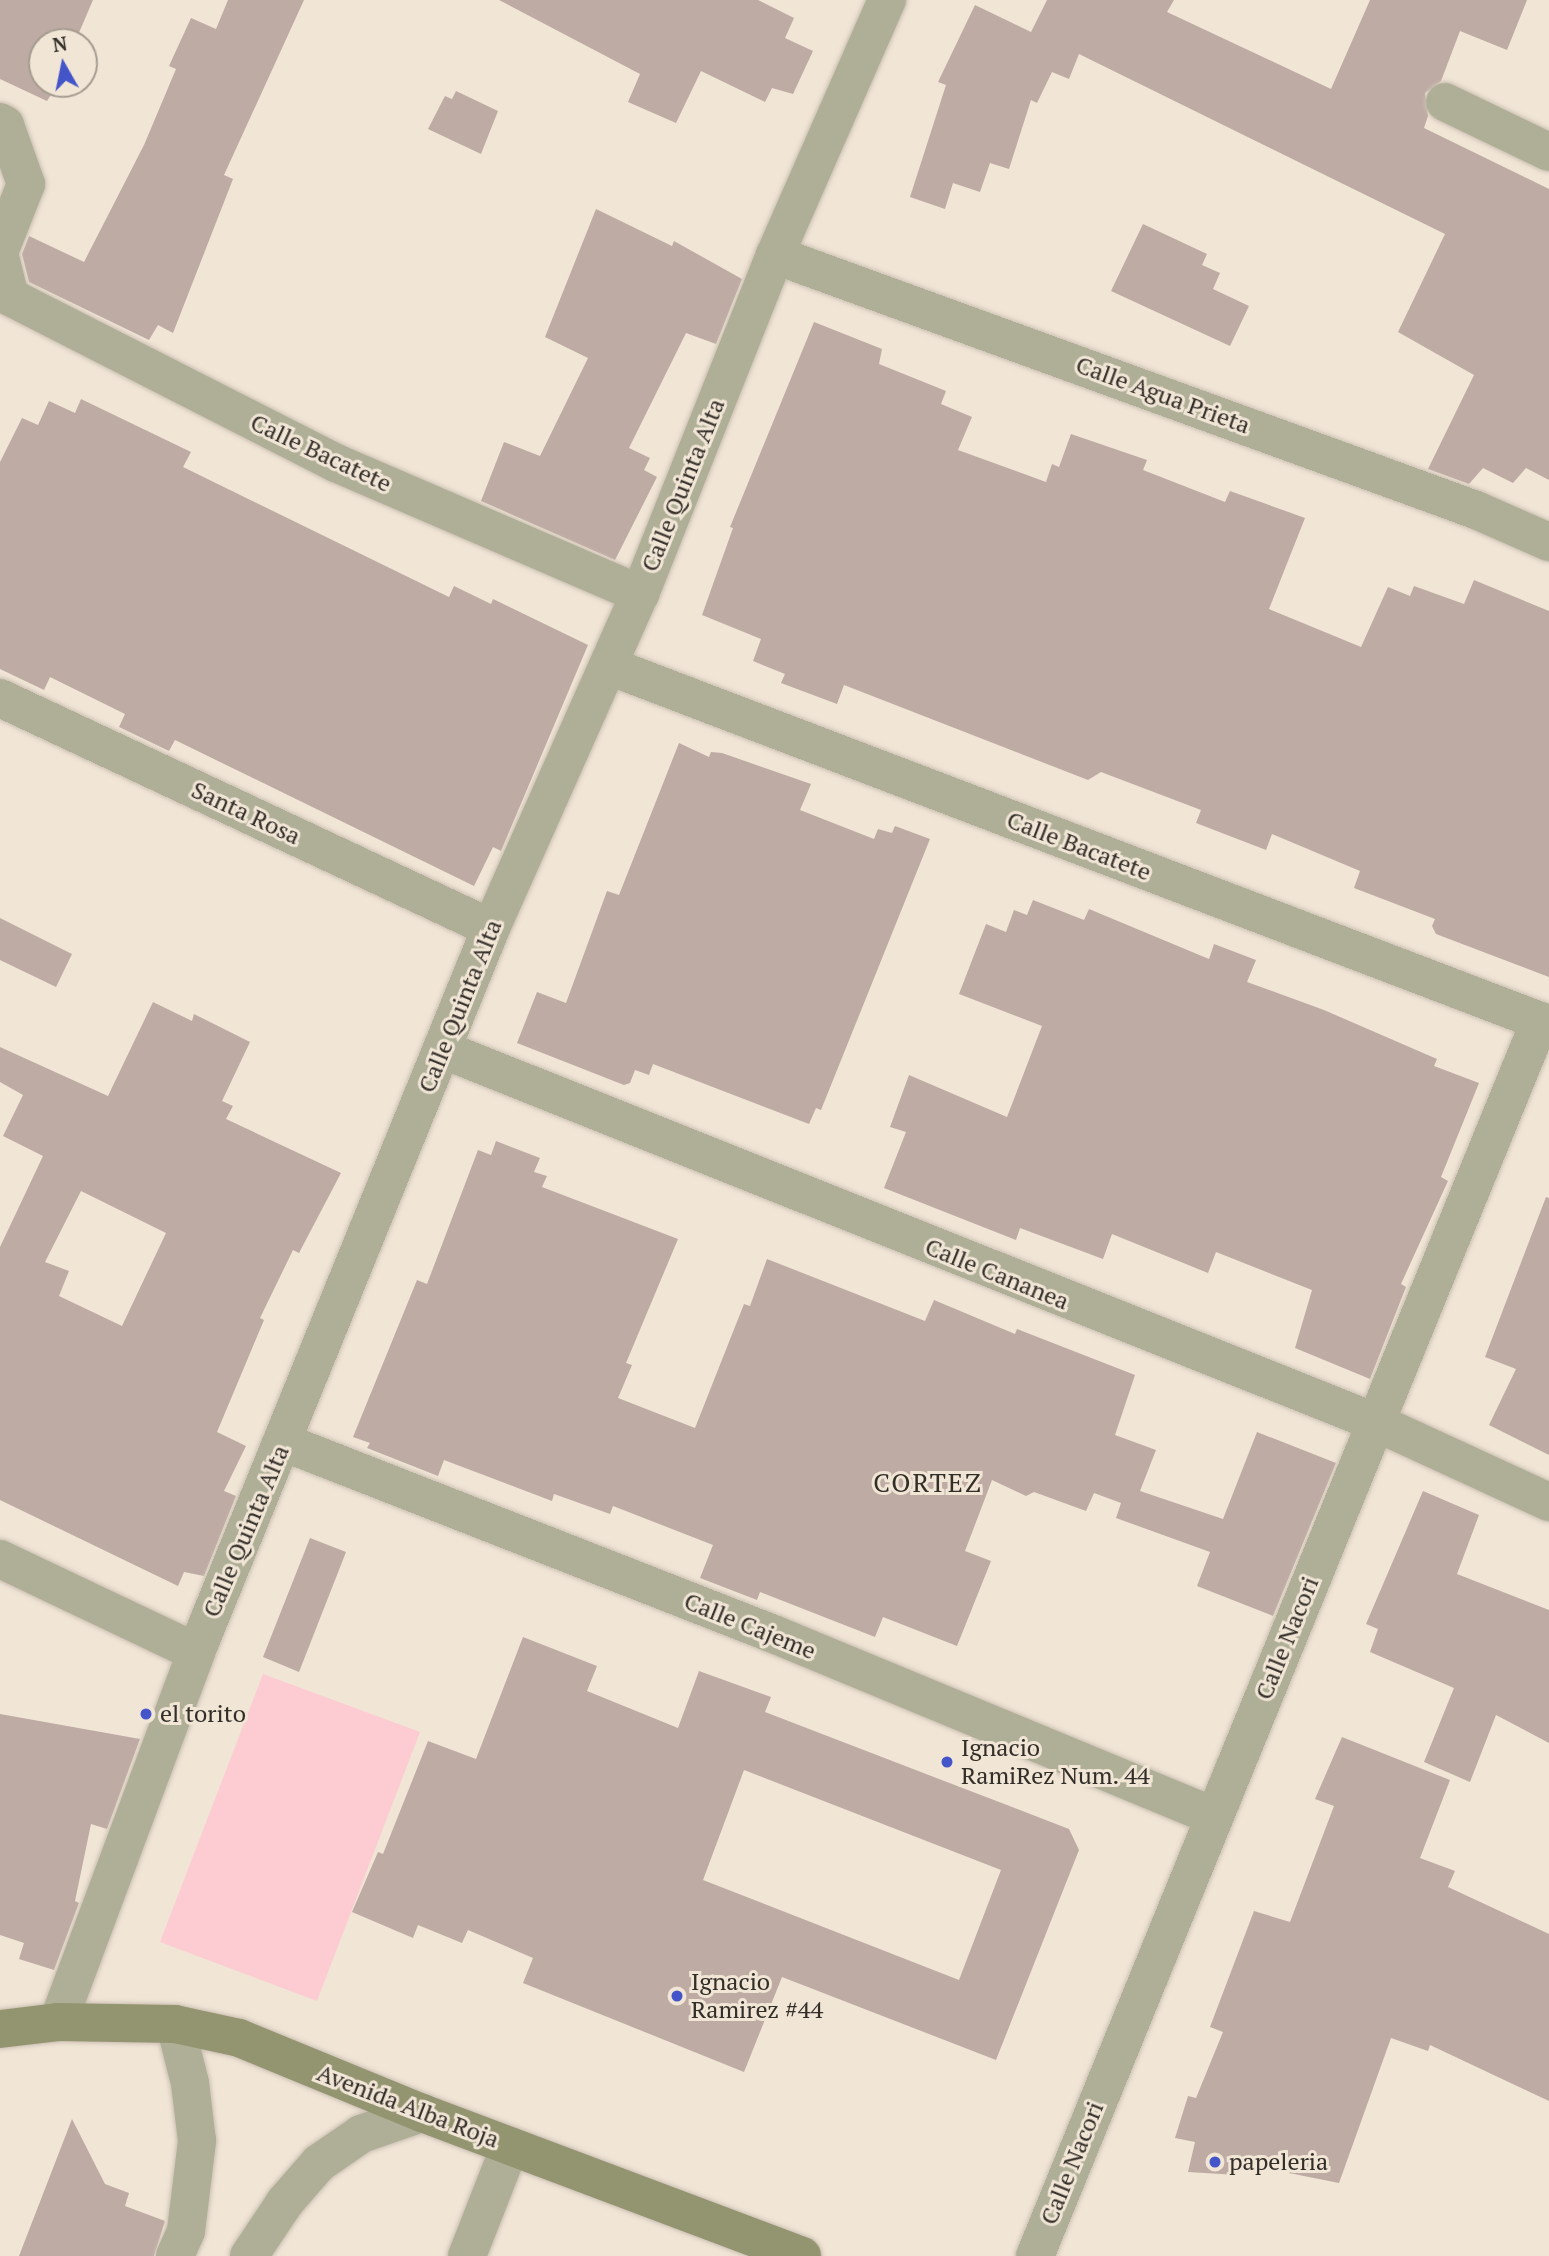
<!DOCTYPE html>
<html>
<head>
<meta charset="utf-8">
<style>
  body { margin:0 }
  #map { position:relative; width:1549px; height:2256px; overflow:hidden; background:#f1e5d6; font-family:"PT Serif",serif }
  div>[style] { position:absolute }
  .green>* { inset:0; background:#fcccd2 }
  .building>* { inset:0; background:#beaba4 }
  .roads { filter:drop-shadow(0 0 2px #cbc0b3) drop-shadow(0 0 2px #cbc0b3) }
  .minor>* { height:38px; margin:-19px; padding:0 19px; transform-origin:19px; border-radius:19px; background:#afaf97 }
  .tertiary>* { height:38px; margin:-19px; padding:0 19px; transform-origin:19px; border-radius:19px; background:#afaf97 }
  .secondary>* { height:38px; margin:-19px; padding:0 19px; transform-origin:19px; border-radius:19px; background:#939470 }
  .dots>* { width:19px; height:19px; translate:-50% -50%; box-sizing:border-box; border:4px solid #f1e5d6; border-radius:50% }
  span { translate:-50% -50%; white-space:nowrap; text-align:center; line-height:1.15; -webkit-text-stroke:6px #f1e5d6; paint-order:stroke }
  .street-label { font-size:24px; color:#322e28 }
  .poi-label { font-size:24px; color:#322e28 }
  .left { translate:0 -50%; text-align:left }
  .neighbourhood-label { font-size:26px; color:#322e28; letter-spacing:2px }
  .north { position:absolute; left:28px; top:28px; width:70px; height:70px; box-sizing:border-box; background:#f1e5d6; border:2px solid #a59c90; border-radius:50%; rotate:351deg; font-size:19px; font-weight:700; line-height:28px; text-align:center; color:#322e28 }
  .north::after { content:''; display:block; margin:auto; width:24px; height:32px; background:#4455c9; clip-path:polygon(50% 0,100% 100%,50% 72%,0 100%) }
</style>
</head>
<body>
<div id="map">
  <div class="green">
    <div style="clip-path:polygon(263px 1674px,420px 1732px,317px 2001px,160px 1942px)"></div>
  </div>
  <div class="building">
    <div style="clip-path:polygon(0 0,93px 0,75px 42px,42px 42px,42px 84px,58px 84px,47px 101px,0 79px)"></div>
    <div style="clip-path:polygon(228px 0,304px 0,224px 175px,233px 179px,173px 333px,158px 325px,149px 340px,29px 282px,22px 254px,29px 236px,84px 262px,144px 145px,176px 69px,169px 66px,191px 18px,216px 29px)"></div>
    <div style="clip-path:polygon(499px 0,758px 0,794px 18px,785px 38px,813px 51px,793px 94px,772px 88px,765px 102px,701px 71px,676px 123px,628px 102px,640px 74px)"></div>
    <div style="clip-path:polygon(1047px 0,1174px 0,1167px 12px,1331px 89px,1370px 0,1527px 0,1507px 50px,1460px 31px,1441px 81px,1425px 93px,1428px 116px,1424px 128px,1549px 189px,1549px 480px,1526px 468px,1513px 483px,1483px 468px,1469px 484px,1428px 469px,1474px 375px,1398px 332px,1445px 234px,1079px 54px,1069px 79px,1052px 72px,1037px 103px,1031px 100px,1009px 169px,990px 163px,980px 192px,953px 183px,945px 209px,910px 197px,946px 85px,938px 82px,975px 5px,1031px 32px)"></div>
    <div style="clip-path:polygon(456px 91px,498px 111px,481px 154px,428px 129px,445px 96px,452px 99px)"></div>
    <div style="clip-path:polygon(596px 209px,672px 246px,674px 241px,742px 279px,716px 344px,686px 333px,629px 448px,650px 458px,644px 470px,657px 477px,615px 560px,481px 501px,504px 442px,540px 456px,588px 358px,545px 337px)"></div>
    <div style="clip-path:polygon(1143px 224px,1207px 254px,1202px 265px,1220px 273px,1213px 289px,1249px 306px,1230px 346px,1111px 291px)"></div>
    <div style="clip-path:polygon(814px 322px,882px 349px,879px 364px,946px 391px,941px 404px,972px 417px,958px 450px,1046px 482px,1052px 464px,1059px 467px,1071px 434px,1147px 460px,1143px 470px,1225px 502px,1230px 491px,1305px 518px,1269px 609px,1361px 647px,1388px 587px,1410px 596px,1414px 586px,1464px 604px,1474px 580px,1549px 611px,1549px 977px,1436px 934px,1432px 926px,1435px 919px,1354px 888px,1360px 871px,1272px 834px,1266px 850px,1196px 823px,1201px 810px,1101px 772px,1088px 780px,844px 685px,837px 704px,781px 683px,785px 674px,753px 661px,761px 639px,702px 615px,733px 528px,730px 527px)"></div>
    <div style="clip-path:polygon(81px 399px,191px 452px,183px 467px,230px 490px,449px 597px,454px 586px,491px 604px,493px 599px,588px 645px,501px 851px,493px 847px,474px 886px,175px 740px,169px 751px,119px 727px,125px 714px,50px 677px,44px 690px,0 669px,0 462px,22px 418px,38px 425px,49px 401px,75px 413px)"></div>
    <div style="clip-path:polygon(679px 743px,709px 757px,711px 752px,722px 753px,811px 784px,800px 810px,874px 839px,878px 829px,892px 833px,895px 826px,930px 839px,821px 1110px,816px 1108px,809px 1124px,653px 1064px,649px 1075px,635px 1070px,630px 1083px,624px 1085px,517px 1043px,537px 992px,566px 1003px,607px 891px,619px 895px)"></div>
    <div style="clip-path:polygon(1033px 900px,1084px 920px,1089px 909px,1209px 959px,1214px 944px,1256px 960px,1247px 982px,1324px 1010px,1437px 1059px,1434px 1066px,1479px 1083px,1441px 1177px,1448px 1181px,1401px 1284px,1406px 1287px,1370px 1379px,1295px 1348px,1312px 1290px,1216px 1252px,1208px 1273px,1112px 1234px,1103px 1259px,1020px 1228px,1016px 1240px,884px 1188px,906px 1132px,890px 1127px,909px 1075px,1007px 1117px,1042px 1026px,959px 994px,986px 924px,1006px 932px,1014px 910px,1027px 915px)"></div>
    <div style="clip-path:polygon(0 918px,72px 954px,56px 987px,0 960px)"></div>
    <div style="clip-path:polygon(evenodd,153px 1002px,192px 1021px,194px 1014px,250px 1042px,222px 1101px,233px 1106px,226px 1119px,341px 1173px,299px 1253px,293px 1250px,260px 1318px,264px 1320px,217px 1432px,246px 1446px,224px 1491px,236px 1496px,204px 1576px,184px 1572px,178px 1586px,0 1500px,0 1247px,43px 1156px,3px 1136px,23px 1095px,0 1082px,0 1047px,108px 1096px,153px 1002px,81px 1191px,166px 1233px,122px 1326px,59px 1296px,69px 1271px,45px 1262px,81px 1191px)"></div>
    <div style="clip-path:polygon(496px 1141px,540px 1158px,534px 1172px,547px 1176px,542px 1187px,678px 1239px,626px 1363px,632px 1365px,618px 1398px,695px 1428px,744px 1304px,750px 1306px,767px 1259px,925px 1321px,934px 1300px,1015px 1334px,1017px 1329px,1135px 1375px,1115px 1435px,1156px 1450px,1140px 1491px,1223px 1519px,1257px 1432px,1336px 1463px,1273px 1616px,1197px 1586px,1210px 1552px,1116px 1518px,1121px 1503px,1094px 1493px,1086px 1511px,1034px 1492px,1026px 1496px,992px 1480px,965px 1551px,991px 1561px,957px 1646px,883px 1617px,875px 1637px,760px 1592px,757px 1600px,700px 1578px,713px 1545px,613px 1506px,610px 1514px,554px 1494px,552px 1501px,444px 1460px,438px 1476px,367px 1448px,370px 1443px,353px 1437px,417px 1280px,427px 1284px,478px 1150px,491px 1155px)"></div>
    <div style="clip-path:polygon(1546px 1197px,1549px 1198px,1549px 1455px,1489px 1425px,1516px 1369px,1485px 1357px)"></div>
    <div style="clip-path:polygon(1423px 1491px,1479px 1515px,1457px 1574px,1549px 1610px,1549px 1743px,1496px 1715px,1470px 1782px,1424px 1762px,1454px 1688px,1370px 1652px,1378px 1629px,1366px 1624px)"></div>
    <div style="clip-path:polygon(310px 1538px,346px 1552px,299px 1672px,263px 1657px)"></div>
    <div style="clip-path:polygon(evenodd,523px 1637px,597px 1666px,587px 1691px,678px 1728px,699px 1671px,771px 1697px,765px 1712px,1069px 1829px,1079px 1850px,996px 2060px,782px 1977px,744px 2072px,523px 1983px,533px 1958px,468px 1930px,462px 1943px,418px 1925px,413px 1938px,352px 1912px,378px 1852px,383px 1854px,428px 1741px,476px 1759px,523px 1637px,744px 1770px,1001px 1870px,959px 1980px,703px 1880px,744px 1770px)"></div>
    <div style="clip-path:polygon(0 1714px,140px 1739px,107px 1829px,91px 1824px,75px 1901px,79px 1903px,54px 1970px,19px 1959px,24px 1943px,0 1935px)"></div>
    <div style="clip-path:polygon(1342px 1737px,1450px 1780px,1420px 1858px,1455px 1871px,1448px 1887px,1549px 1934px,1549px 2101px,1430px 2045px,1428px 2051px,1391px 2038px,1339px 2183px,1239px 2163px,1237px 2175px,1188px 2172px,1195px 2142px,1175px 2138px,1188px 2096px,1196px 2098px,1223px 2032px,1210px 2027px,1254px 1911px,1290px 1922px,1334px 1806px,1315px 1799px)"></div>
    <div style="clip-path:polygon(72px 2119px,105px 2184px,129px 2193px,125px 2206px,165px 2221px,154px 2256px,19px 2256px)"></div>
  </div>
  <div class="roads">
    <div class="minor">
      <div style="left:1445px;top:102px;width:115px;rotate:25.7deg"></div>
      <div style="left:0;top:122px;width:6px;rotate:31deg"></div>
      <div style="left:5px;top:125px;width:63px;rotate:70.4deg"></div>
      <div style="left:26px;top:184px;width:71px;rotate:111.5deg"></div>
      <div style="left:775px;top:255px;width:746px;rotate:19.99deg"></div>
      <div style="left:1476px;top:510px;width:80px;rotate:23.7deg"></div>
      <div style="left:0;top:257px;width:41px;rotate:76deg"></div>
      <div style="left:10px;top:297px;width:366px;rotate:27deg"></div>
      <div style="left:336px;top:463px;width:331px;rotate:23.3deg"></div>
      <div style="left:609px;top:666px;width:996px;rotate:20.87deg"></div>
      <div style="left:0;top:698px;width:542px;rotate:25.1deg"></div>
      <div style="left:444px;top:1050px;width:1003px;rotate:21.78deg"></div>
      <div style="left:1375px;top:1422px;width:192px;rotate:24.7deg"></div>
      <div style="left:283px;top:1442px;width:529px;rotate:21.38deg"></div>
      <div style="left:776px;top:1635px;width:474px;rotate:22.5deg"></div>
      <div style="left:0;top:1559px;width:217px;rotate:25.4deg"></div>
      <div style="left:58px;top:2022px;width:395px;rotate:-69.5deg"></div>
      <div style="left:196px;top:1652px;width:782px;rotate:-67.83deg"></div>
      <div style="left:491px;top:928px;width:366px;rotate:-66deg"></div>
      <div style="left:640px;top:594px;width:365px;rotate:-68.3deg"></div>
      <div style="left:775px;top:255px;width:279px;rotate:-66.3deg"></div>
      <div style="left:467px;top:2256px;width:118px;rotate:-68.6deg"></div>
    </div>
    <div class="tertiary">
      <div style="left:175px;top:2256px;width:27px;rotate:-66deg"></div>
      <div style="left:186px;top:2231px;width:91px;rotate:-83deg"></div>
      <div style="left:197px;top:2141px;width:58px;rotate:-96.9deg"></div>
      <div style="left:190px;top:2083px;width:61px;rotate:-104.3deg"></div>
      <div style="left:249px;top:2256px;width:65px;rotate:-56.3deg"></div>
      <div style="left:285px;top:2202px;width:52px;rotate:-48.9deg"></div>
      <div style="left:319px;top:2163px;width:51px;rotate:-34.6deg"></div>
      <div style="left:361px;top:2134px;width:65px;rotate:-19deg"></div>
      <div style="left:1035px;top:2256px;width:1334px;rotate:-67.76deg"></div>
      <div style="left:1540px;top:1021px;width:10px;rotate:29deg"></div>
    </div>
    <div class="secondary">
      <div style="left:0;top:2029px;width:58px;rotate:-6.9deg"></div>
      <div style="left:58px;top:2022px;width:117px;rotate:1deg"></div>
      <div style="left:175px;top:2024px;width:66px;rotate:12.3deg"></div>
      <div style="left:239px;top:2038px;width:198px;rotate:22.3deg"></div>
      <div style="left:422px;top:2113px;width:406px;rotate:20.6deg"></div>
    </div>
  </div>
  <div class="dots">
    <div style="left:146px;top:1714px;background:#4455c9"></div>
    <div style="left:947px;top:1762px;background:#4455c9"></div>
    <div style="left:677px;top:1996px;background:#4455c9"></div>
    <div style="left:1215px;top:2162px;background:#4455c9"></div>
  </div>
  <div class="street-label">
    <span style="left:1163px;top:395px;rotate:20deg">Calle Agua Prieta</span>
    <span style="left:321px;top:453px;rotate:25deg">Calle Bacatete</span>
    <span style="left:683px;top:485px;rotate:-68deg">Calle Quinta Alta</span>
    <span style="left:246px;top:813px;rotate:25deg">Santa Rosa</span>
    <span style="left:1079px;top:846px;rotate:21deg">Calle Bacatete</span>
    <span style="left:460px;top:1006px;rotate:-68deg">Calle Quinta Alta</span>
    <span style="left:997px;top:1274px;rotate:22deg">Calle Cananea</span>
    <span style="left:246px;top:1531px;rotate:-67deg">Calle Quinta Alta</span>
    <span style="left:750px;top:1626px;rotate:22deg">Calle Cajeme</span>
    <span style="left:1287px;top:1638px;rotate:-68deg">Calle Nacori</span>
    <span style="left:408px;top:2106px;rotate:21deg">Avenida Alba Roja</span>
    <span style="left:1072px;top:2163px;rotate:-68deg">Calle Nacori</span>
  </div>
  <div class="poi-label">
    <span class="left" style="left:160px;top:1714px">el torito</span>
    <span class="left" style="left:961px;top:1762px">Ignacio<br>RamiRez Num. 44</span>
    <span class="left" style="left:691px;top:1996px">Ignacio<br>Ramirez #44</span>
    <span class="left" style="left:1229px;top:2162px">papeleria</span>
  </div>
  <div class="neighbourhood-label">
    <span style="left:928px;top:1483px">CORTEZ</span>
  </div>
  <div class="north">N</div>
</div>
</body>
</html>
